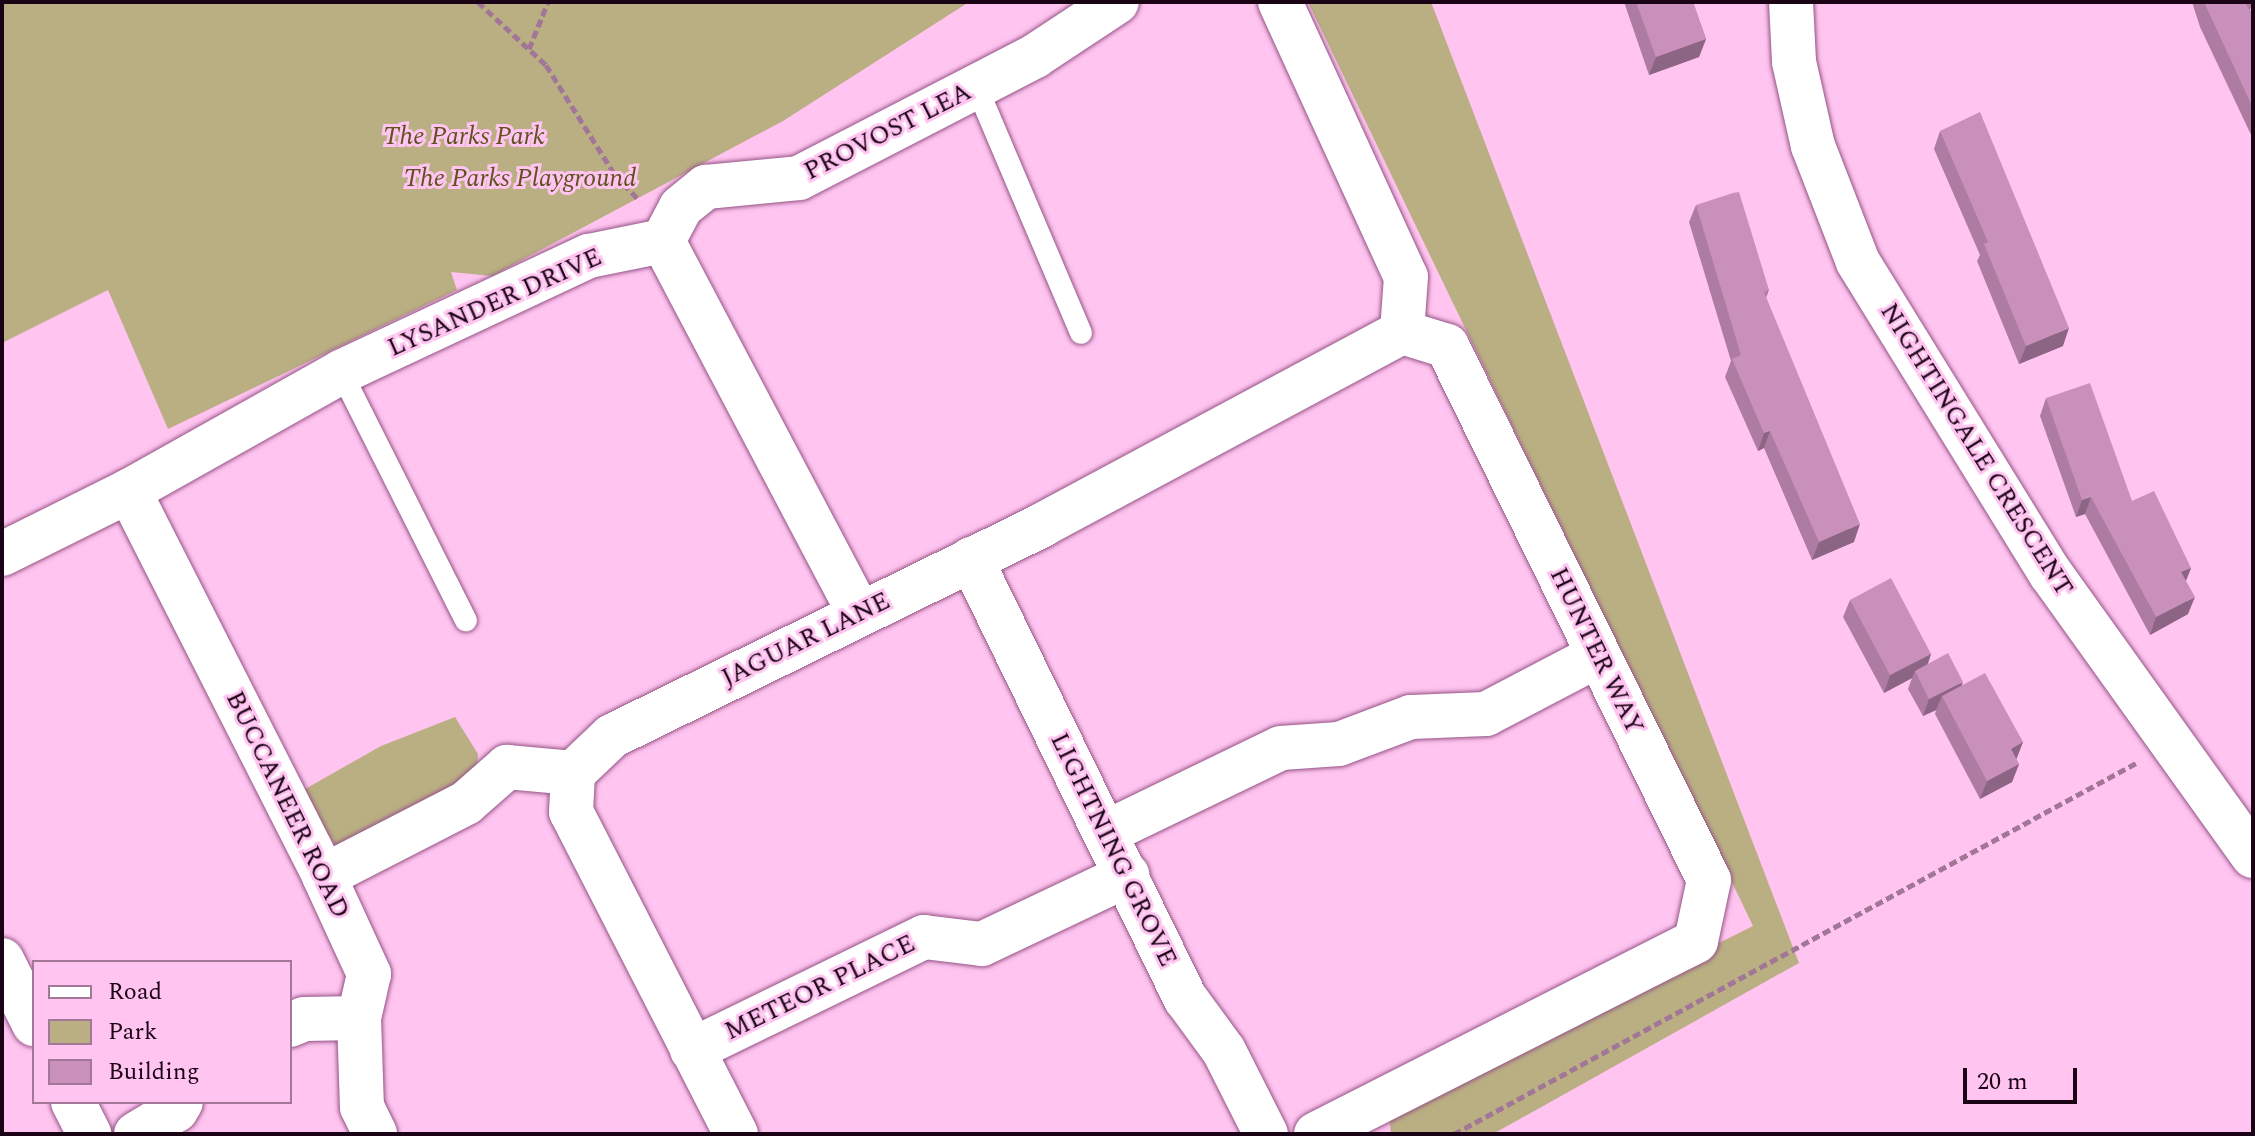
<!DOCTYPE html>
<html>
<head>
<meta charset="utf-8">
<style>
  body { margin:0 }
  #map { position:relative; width:2255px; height:1136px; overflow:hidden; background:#ffc4f0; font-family:Spectral,serif }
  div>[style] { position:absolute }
  .green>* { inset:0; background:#baaf83 }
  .path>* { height:5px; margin-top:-2.5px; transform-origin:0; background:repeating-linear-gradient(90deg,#a27697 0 8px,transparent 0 12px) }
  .roads { filter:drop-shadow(0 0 2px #945486) drop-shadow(0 0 2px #945486) }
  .lane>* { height:22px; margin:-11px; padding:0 11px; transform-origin:11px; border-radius:11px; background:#fff }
  .street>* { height:44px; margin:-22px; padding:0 22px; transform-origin:22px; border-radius:22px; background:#fff }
  .wall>* { inset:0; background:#ae7ca2 }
  .shaded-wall>* { inset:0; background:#8d6584 }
  .building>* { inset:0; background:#ca90bc }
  span { translate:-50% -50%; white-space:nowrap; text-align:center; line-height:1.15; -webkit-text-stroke:6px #ffc4f0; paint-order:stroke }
  .street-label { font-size:26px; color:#190315 }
  .park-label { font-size:26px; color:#5f521e; font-style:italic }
  .frame { position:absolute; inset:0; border:4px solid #190315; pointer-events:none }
  .legend { position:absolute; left:32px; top:960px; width:260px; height:144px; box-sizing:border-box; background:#ffc4f0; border:2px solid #a37798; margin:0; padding:10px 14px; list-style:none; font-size:24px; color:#190315 }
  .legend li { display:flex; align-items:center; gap:16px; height:40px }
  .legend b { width:40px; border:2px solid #a37798 }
  .scale { position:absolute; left:1963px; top:1068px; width:114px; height:36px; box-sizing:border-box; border:4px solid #190315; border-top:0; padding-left:10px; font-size:24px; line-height:28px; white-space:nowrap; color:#190315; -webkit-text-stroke:6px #ffc4f0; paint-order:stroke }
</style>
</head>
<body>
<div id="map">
  <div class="green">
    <div style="clip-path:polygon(2px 2px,969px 2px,783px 121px,492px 276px,451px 272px,457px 290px,168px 429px,108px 290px,2px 343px)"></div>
    <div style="clip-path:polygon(1308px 2px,1431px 2px,1799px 963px,1493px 1134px,1391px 1134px,1388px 1108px,1753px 926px)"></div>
    <div style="clip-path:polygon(455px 717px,478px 754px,477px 767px,438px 799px,336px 846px,298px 793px,381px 746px)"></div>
  </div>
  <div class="path">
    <div style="left:478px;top:2px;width:93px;rotate:42.8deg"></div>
    <div style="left:546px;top:65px;width:130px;rotate:57.9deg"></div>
    <div style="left:615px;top:175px;width:36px;rotate:46deg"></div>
    <div style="left:529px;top:49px;width:51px;rotate:-68deg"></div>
    <div style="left:1454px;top:1134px;width:779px;rotate:-28.54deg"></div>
  </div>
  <div class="roads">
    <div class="lane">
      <div style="left:977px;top:88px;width:266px;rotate:67deg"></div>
      <div style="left:341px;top:372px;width:278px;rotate:63.3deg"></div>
    </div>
    <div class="street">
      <div style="left:1280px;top:2px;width:302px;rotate:65.4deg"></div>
      <div style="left:1406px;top:277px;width:55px;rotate:94.2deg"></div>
      <div style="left:1791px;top:2px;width:60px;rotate:87.1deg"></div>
      <div style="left:1794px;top:62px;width:86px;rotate:77.3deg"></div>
      <div style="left:1813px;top:146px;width:124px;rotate:68.8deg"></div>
      <div style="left:1858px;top:262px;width:367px;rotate:58.3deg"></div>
      <div style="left:2051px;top:574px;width:347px;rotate:54.4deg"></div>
      <div style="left:663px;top:241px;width:38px;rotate:-62deg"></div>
      <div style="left:681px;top:207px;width:32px;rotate:-39deg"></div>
      <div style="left:706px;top:187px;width:93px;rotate:-5.5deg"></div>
      <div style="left:799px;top:178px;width:266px;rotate:-27.3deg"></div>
      <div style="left:1035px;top:56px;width:98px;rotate:-33.4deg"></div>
      <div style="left:129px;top:491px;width:432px;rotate:63.1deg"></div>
      <div style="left:324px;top:876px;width:108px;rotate:65.3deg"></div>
      <div style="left:369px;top:974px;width:45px;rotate:102.8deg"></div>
      <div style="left:359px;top:1018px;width:89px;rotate:88.1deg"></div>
      <div style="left:362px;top:1107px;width:30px;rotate:64deg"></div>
      <div style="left:2px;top:554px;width:142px;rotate:-26.4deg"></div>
      <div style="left:129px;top:491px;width:243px;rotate:-29.3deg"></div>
      <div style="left:341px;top:372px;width:274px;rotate:-25.1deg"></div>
      <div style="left:589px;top:256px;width:76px;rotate:-11.5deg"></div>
      <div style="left:663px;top:241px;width:420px;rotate:62.2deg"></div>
      <div style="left:971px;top:559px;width:490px;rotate:64deg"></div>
      <div style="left:1186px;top:999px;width:64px;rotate:53.8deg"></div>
      <div style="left:1224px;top:1051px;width:93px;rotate:63.2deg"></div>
      <div style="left:1105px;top:833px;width:195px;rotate:-25.8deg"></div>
      <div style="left:1281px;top:748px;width:58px;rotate:-3.9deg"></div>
      <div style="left:1339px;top:744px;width:77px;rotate:-20.6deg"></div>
      <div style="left:1411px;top:717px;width:75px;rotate:-2.3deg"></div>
      <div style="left:1486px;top:714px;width:125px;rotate:-27.6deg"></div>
      <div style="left:324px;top:876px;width:160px;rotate:-27.2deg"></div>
      <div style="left:466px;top:803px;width:55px;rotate:-41.3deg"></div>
      <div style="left:507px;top:767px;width:66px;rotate:5.2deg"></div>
      <div style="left:2px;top:960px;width:72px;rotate:63.4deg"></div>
      <div style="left:290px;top:1025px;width:15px;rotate:-23deg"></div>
      <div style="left:304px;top:1019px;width:55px;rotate:-1deg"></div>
      <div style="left:692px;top:1050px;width:258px;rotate:-26deg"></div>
      <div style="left:924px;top:937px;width:58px;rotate:6.9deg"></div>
      <div style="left:982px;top:944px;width:161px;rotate:-25.4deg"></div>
      <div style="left:73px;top:1102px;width:36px;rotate:63deg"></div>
      <div style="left:136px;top:1134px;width:47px;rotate:-31deg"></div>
      <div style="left:176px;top:1110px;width:9px;rotate:-58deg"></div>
      <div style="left:736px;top:1134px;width:362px;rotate:-117.1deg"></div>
      <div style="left:571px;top:812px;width:39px;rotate:-87deg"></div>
      <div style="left:573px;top:773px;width:54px;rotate:-43.5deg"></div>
      <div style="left:612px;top:736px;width:479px;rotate:-26.1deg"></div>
      <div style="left:1042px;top:525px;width:408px;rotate:-28.2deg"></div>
      <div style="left:1316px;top:1134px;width:426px;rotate:-26.9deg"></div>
      <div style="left:1696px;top:941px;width:62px;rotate:-78deg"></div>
      <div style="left:1709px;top:880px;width:595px;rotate:-116.13deg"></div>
      <div style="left:1447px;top:346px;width:47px;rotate:-162.7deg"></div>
    </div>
  </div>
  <div class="wall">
    <div style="clip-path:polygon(1624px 2px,1693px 2px,1706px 39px,1699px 57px,1649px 75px)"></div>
    <div style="clip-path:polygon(2192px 2px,2253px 2px,2250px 10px,2253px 17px,2253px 139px,2200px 27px)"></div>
    <div style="clip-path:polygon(1940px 131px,2063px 346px,2019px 364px,1977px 261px,1980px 255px,1934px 149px)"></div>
    <div style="clip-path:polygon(1696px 205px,1769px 290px,1766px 298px,1854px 542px,1812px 560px,1764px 448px,1758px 451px,1725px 377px,1731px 361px,1689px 222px)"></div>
    <div style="clip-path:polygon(2046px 398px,2132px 501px,2191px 568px,2186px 581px,2188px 614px,2150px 635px,2085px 514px,2076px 517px,2040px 416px)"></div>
    <div style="clip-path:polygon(1850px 600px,1931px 654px,1928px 664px,1962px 685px,2023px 742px,2016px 759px,2019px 764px,2012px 782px,1980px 799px,1935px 714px,1936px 710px,1923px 716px,1908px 689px,1912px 678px,1884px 693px,1843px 617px)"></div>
  </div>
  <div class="shaded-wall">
    <div style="clip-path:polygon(1706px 39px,1699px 57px,1649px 75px,1656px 57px)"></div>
    <div style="clip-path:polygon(2069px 328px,2063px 346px,2019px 364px,2026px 346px)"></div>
    <div style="clip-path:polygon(1770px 431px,1764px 448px,1758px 451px,1764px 433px)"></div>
    <div style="clip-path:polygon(2091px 497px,2085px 514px,2076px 517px,2082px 500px)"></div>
    <div style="clip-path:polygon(1860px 524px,1854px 542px,1812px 560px,1819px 542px)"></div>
    <div style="clip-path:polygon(2191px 568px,2184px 585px,2181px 572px)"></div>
    <div style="clip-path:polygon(2195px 597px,2188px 614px,2150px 635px,2156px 617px)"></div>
    <div style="clip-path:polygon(1931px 654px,1925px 671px,1915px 671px,1912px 678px,1884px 693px,1890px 675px)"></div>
    <div style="clip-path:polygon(1963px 682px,1957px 700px,1942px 696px,1936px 710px,1923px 716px,1929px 699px)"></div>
    <div style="clip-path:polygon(2023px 742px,2016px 760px,2011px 749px)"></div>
    <div style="clip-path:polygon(2019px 764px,2012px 782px,1980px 799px,1987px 781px)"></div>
  </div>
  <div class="building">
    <div style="clip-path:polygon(1636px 2px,1693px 2px,1706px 39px,1656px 57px)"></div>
    <div style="clip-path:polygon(2204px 2px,2251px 2px,2246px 4px,2253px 17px,2253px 108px)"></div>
    <div style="clip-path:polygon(1980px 112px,2069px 328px,2026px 346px,1984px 244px,1988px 242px,1940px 131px)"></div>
    <div style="clip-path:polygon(1739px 192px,1769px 290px,1764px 292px,1860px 524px,1819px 542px,1770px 431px,1764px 433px,1732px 359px,1741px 355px,1696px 205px,1733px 193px)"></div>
    <div style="clip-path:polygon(2090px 383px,2132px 501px,2154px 491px,2191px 568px,2181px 572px,2195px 597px,2156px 617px,2091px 497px,2082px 500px,2046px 398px)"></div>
    <div style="clip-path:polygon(1891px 578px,1931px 654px,1890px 675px,1850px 600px)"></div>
    <div style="clip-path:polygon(1948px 653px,1963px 682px,1929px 699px,1915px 671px)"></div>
    <div style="clip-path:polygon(1985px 673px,2023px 742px,2011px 749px,2019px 764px,1987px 781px,1942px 696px)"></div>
  </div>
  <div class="street-label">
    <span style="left:888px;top:132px;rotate:-27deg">PROVOST LEA</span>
    <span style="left:495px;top:303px;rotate:-24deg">LYSANDER DRIVE</span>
    <span style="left:1976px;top:450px;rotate:58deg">NIGHTINGALE CRESCENT</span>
    <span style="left:806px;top:640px;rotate:-26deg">JAGUAR LANE</span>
    <span style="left:1596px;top:651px;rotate:64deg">HUNTER WAY</span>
    <span style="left:287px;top:805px;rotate:64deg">BUCCANEER ROAD</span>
    <span style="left:1113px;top:850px;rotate:64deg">LIGHTNING GROVE</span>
    <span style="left:820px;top:988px;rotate:-26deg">METEOR PLACE</span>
  </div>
  <div class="park-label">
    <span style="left:464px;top:137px">The Parks Park</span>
    <span style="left:520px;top:179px">The Parks Playground</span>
  </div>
  <div class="frame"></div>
  <ul class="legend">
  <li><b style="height:10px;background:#fff"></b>Road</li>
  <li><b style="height:22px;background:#baaf83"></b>Park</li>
  <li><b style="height:22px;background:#ca90bc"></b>Building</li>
  </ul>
  <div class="scale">20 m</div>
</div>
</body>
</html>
